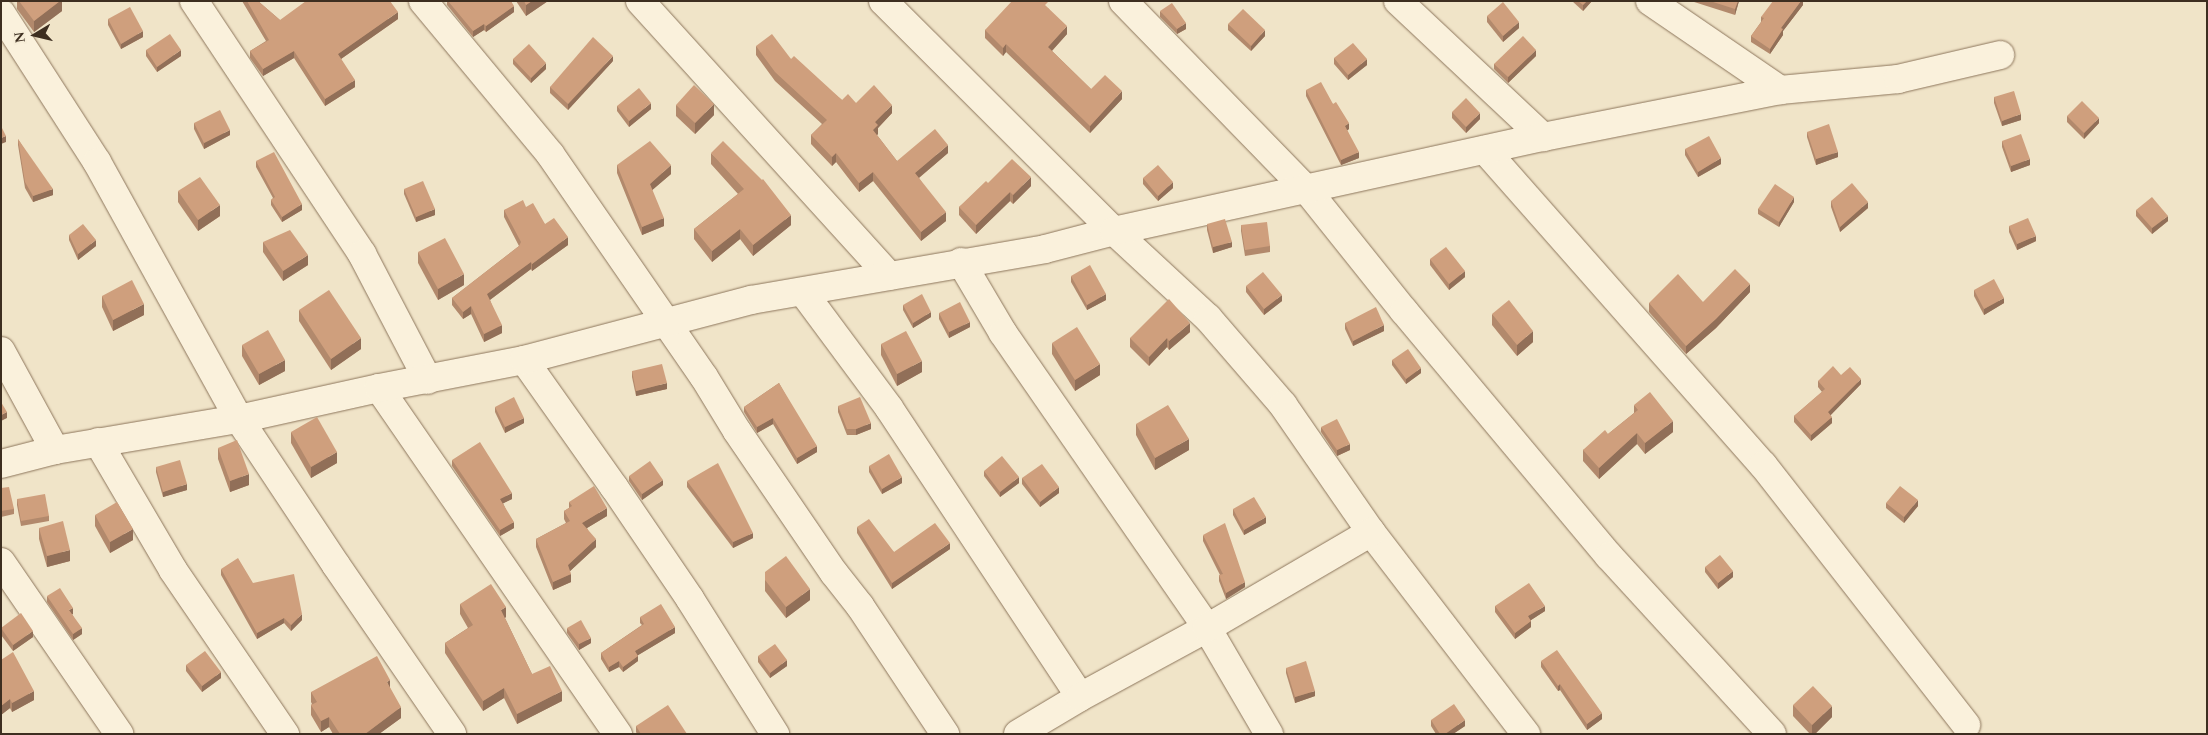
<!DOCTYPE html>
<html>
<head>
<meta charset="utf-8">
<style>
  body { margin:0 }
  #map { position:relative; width:2208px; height:735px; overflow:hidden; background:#f0e4c8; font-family:Spectral,serif }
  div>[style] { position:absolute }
  .roads { filter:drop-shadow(0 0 1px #8d765c) drop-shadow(0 0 1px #8d765c) }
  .minor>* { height:28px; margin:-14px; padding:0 14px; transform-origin:14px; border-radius:14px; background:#faf1dc }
  .wall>* { inset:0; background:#b2896c }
  .shaded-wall>* { inset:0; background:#916f58 }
  .building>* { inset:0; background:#cf9f7d }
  span { translate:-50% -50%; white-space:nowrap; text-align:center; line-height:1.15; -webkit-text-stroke:4.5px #f7eed8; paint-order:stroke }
  .frame { position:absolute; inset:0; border:2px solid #3d2e20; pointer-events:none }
  .north { position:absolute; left:10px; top:10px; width:50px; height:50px; -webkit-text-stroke:4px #f7eed8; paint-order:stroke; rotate:261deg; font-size:14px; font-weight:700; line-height:20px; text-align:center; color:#3d2e20 }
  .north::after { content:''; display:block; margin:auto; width:18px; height:22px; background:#3d2e20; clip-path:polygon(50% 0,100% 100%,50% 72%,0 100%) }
</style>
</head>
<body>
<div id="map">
  <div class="roads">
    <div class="minor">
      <div style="left:194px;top:1px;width:304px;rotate:56.4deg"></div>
      <div style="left:362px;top:254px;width:142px;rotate:62.4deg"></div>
      <div style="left:423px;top:1px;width:199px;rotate:50.3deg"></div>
      <div style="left:550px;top:154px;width:271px;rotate:55.4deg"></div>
      <div style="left:704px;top:377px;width:63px;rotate:58.6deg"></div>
      <div style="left:737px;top:431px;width:172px;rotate:55.7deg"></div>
      <div style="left:834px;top:573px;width:42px;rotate:51.8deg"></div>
      <div style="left:860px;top:606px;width:154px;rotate:56.4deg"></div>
      <div style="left:640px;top:1px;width:371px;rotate:47.8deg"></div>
      <div style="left:883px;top:1px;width:326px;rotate:44.9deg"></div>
      <div style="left:1114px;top:231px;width:128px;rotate:42.8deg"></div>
      <div style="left:1208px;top:318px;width:115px;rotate:49.2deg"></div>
      <div style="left:1283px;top:405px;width:155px;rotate:55.3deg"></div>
      <div style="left:1371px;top:532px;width:255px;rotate:52.5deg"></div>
      <div style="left:1123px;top:1px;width:264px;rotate:45.8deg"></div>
      <div style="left:1307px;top:190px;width:155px;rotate:51.3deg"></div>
      <div style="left:1404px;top:311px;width:319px;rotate:50.1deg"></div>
      <div style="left:1609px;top:556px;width:241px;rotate:47.5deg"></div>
      <div style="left:1398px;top:1px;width:199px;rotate:43.2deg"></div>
      <div style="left:1650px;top:1px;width:158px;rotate:34.4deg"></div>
      <div style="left:1px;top:13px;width:177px;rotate:57.2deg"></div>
      <div style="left:97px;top:162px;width:294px;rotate:61.1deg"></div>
      <div style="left:239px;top:419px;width:175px;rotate:56.4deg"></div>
      <div style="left:336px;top:565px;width:205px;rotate:55.5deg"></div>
      <div style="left:1485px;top:150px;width:420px;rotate:48.6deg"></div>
      <div style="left:1763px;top:465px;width:330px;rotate:52deg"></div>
      <div style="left:961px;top:262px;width:82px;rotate:59.4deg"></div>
      <div style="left:1003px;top:333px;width:359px;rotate:55.3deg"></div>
      <div style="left:1207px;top:628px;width:123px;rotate:59.7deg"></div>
      <div style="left:803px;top:292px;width:144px;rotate:53.4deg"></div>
      <div style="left:889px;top:408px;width:346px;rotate:56.5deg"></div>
      <div style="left:1px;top:351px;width:113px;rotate:61.4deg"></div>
      <div style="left:524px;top:360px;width:156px;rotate:54.7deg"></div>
      <div style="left:614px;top:487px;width:135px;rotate:55.8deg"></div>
      <div style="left:690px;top:599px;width:160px;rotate:57.8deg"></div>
      <div style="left:379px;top:388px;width:421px;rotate:55.4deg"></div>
      <div style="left:98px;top:442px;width:148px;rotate:59.6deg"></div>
      <div style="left:173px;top:570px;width:199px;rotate:55.7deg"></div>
      <div style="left:1px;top:464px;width:56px;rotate:-14.5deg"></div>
      <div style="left:55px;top:450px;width:187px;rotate:-9.6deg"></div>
      <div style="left:239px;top:419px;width:143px;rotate:-12.5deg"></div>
      <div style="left:379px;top:388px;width:148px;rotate:-10.9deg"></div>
      <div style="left:524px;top:360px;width:235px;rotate:-14.8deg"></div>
      <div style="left:751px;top:300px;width:298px;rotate:-9.8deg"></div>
      <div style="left:1045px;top:249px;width:71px;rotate:-14.6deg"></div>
      <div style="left:1114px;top:231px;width:439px;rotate:-12.4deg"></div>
      <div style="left:1543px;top:137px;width:242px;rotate:-11.2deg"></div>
      <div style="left:1780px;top:90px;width:119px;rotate:-5.3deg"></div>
      <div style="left:1898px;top:79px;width:105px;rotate:-13.2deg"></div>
      <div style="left:1px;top:562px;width:209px;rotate:55.5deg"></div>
      <div style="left:1018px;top:734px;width:72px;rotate:-30.8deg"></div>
      <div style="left:1080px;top:697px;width:145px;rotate:-28.5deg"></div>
      <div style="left:1207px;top:628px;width:190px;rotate:-30.3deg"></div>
    </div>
  </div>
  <div class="wall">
    <div style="clip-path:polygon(17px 1px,62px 1px,62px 11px,34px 32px,17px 9px)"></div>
    <div style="clip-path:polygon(242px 1px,258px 1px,280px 20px,398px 19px,341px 59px,355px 87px,325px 106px,294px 58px,263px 76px,250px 58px,250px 51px,266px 41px)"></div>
    <div style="clip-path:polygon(447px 1px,511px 1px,514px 12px,486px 32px,484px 30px,473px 37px,447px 5px)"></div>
    <div style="clip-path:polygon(516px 1px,548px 1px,526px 16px)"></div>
    <div style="clip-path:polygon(1572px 1px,1592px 1px,1583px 11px)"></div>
    <div style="clip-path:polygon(1691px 1px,1739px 1px,1735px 15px)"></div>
    <div style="clip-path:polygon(1803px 1px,1803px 5px,1783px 31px,1783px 35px,1770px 54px,1751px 42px,1751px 36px,1761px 22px,1761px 17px)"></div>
    <div style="clip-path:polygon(1048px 8px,1067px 34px,1052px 51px,1091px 89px,1122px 99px,1090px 133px,1006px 52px,1003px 56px,985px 38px,985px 30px)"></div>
    <div style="clip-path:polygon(1160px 11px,1186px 29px,1177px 34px,1160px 17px)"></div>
    <div style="clip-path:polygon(1487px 16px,1519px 28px,1503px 42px,1487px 22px)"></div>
    <div style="clip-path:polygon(108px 19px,143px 37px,121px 49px,108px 25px)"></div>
    <div style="clip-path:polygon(1228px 24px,1265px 36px,1251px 51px,1228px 30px)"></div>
    <div style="clip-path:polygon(756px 46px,791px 59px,842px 100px,856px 103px,892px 113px,878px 128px,878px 134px,877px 135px,897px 161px,948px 153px,919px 178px,946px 221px,921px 241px,873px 181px,859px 192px,836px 162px,832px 166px,811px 144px,811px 135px,822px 124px,775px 81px,756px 55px)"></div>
    <div style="clip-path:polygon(146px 50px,181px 56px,157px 72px,146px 56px)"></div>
    <div style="clip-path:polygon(1536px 56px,1508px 83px,1494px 69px,1494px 64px)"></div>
    <div style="clip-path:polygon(1334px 58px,1367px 65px,1348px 80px,1334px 64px)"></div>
    <div style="clip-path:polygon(513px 59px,546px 69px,531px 83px,513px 64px)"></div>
    <div style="clip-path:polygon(613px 61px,568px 110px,550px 93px,550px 87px)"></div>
    <div style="clip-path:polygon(1306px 90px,1333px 104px,1349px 129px,1347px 130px,1359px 158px,1341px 165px,1306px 96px)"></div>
    <div style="clip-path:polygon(1994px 97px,2021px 120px,2002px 126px,1994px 103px)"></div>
    <div style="clip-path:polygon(676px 105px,714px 115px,695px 134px,676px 116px)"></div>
    <div style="clip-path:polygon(617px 106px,651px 109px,629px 127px,617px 111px)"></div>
    <div style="clip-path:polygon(1452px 112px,1480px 119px,1466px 133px,1452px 118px)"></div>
    <div style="clip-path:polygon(2067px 116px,2099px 123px,2084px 139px,2067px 122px)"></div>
    <div style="clip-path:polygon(194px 123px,230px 135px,204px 149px,194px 129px)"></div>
    <div style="clip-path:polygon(1807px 132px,1838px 157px,1816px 165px,1807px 137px)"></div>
    <div style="clip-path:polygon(18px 139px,53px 195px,33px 202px,25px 188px,18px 145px)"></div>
    <div style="clip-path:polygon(2002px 141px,2030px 165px,2011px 172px,2002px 147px)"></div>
    <div style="clip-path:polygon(1685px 149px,1721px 164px,1698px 177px,1685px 155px)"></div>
    <div style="clip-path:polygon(711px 153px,791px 225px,753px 256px,740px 239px,712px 262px,694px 239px,694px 229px,738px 194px,711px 164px)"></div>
    <div style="clip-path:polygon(256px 161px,302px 210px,282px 222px,271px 205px,271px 200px,273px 198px,256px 167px)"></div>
    <div style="clip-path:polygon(617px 165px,671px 174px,652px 190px,664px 226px,642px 235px,617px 173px)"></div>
    <div style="clip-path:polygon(1143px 178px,1173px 188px,1158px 201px,1143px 184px)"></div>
    <div style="clip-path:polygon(988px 183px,1031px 186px,1013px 204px,1010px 201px,976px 234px,959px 215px,959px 207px)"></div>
    <div style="clip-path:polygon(404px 189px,435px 215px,416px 222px,404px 194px)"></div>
    <div style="clip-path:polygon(178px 191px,220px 216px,198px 231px,178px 202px)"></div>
    <div style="clip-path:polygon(1831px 201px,1868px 208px,1840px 232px,1831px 207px)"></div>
    <div style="clip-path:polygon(1794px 202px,1779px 227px,1758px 214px,1758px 209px)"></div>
    <div style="clip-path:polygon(526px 207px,568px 245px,532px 271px,531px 269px,490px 300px,502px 333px,484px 342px,471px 314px,463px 319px,452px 305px,452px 298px,519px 246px,504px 217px,504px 210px)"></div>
    <div style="clip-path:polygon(2136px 210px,2168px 221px,2152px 234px,2136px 216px)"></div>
    <div style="clip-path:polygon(1207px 224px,1232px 247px,1213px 253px,1207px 230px)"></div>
    <div style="clip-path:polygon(1241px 225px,1270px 246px,1270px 252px,1245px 256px,1241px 231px)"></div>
    <div style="clip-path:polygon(2009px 226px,2036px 241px,2017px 250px,2009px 232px)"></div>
    <div style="clip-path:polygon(69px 235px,96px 246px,78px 260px,69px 240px)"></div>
    <div style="clip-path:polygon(263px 242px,308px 265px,283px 281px,263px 252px)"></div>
    <div style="clip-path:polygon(418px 252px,464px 285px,438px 300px,418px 263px)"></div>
    <div style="clip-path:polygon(1430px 259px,1465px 277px,1449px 290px,1430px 265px)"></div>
    <div style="clip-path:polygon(1071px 276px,1106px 300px,1087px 310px,1071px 282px)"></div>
    <div style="clip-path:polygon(1246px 286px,1282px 301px,1264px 315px,1246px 292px)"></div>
    <div style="clip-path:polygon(1974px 290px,2004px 303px,1984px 315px,1974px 296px)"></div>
    <div style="clip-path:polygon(1750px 292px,1716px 328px,1686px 354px,1649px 312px,1649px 303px,1703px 302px)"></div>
    <div style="clip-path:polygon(102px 296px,144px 315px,113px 331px,102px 307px)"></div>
    <div style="clip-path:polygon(903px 305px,931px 317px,913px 328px,903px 310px)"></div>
    <div style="clip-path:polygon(299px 310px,361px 349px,331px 370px,299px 321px)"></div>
    <div style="clip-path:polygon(939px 313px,970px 327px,949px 338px,939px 319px)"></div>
    <div style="clip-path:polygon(1492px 314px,1533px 342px,1517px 356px,1492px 325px)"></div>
    <div style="clip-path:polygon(1345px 323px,1384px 331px,1353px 346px,1345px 329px)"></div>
    <div style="clip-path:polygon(1190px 332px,1169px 350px,1167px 347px,1149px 366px,1130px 347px,1130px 338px)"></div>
    <div style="clip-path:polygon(1052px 343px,1100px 375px,1075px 391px,1052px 354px)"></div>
    <div style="clip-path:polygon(881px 344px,922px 372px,897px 386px,881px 355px)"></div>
    <div style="clip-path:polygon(242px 345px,285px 371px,259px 385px,242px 356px)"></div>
    <div style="clip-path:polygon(1392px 360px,1421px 373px,1406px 384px,1392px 365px)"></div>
    <div style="clip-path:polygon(632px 371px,667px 389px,636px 396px,632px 377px)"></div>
    <div style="clip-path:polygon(1841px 375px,1861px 384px,1830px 415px,1832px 423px,1811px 441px,1794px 422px,1794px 416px,1822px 392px,1818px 387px,1818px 381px)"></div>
    <div style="clip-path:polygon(779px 383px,817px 452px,797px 464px,773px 424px,757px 433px,744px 412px,744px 407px)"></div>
    <div style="clip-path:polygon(1634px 405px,1673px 432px,1645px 454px,1637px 444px,1599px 479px,1583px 461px,1583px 450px,1608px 434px,1634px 413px)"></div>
    <div style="clip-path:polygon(838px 406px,871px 429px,856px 435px,847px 435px,838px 412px)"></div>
    <div style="clip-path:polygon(495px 407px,524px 423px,505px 433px,495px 412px)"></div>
    <div style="clip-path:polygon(1136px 424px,1189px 450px,1155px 470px,1136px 435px)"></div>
    <div style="clip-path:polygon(1321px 427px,1350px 450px,1337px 456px,1321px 432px)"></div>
    <div style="clip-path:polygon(291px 432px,337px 463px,311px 478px,291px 443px)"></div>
    <div style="clip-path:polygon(218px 448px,249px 485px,230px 492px,218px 459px)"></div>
    <div style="clip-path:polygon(452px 460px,512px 499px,503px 503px,514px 528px,500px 536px,452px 466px)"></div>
    <div style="clip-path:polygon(869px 466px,902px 483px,882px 494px,869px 472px)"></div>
    <div style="clip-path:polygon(156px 467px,187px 490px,163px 497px,156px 472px)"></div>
    <div style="clip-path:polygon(984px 471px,1019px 483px,1000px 497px,984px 476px)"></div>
    <div style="clip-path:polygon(629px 476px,663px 485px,642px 500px,629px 481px)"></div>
    <div style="clip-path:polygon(1022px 478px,1059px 493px,1040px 507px,1022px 484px)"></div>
    <div style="clip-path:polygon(687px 481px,753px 538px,733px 548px,687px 487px)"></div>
    <div style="clip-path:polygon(1px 488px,14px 509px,14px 514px,1px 517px)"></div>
    <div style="clip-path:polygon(17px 499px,49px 516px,49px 521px,21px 526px,17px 505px)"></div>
    <div style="clip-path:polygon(569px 502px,607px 516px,587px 528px,596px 547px,570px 571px,571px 582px,553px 590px,536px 547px,536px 539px,566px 523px,564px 519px,564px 511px,569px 508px)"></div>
    <div style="clip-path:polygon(1886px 503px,1918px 506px,1904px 523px,1886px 508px)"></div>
    <div style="clip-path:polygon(1233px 509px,1266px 523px,1244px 535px,1233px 515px)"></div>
    <div style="clip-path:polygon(95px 515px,133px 540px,110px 553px,95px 526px)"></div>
    <div style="clip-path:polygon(857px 527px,894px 552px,950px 549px,892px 589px,857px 533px)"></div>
    <div style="clip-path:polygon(39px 528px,70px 561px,47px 567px,39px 539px)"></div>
    <div style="clip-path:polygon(1203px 535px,1245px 587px,1226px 599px,1219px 581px,1219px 575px,1220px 575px,1203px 541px)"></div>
    <div style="clip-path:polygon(1705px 567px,1733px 577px,1718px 589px,1705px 572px)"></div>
    <div style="clip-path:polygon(221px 569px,302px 620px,291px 631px,284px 623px,257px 639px,221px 575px)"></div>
    <div style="clip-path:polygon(765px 572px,810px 600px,786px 618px,765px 591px)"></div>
    <div style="clip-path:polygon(47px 596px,73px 614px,72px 614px,82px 634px,73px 640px,47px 602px)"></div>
    <div style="clip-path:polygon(460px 604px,506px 617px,505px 618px,532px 674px,562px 701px,517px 724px,504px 698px,483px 711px,445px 653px,445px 643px,468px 628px,460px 614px)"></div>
    <div style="clip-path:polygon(1495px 606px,1545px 611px,1531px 620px,1531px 627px,1515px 639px,1495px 612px)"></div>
    <div style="clip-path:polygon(640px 617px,675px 633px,638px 655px,638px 661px,623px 672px,619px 667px,609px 672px,601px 659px,601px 653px,642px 625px,640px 623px)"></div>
    <div style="clip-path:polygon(1px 628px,33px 637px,13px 651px,1px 635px)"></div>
    <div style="clip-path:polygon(567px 628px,591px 643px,579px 650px,567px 633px)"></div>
    <div style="clip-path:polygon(758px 656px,787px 666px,770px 678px,758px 662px)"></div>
    <div style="clip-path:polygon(1px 660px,34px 700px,12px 712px,10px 708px,1px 715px)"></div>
    <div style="clip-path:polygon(1541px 661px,1602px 719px,1587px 730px,1560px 690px,1558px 691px,1541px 667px)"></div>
    <div style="clip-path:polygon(186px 665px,221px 678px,202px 692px,186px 671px)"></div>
    <div style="clip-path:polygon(1286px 668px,1315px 696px,1295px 703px,1286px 673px)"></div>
    <div style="clip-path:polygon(390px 688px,401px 718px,379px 734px,333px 734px,329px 727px,321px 732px,311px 715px,311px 705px,312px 704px,311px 702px,311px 692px)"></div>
    <div style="clip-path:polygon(1793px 705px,1832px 717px,1815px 734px,1810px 734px,1793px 716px)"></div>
    <div style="clip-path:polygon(1431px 720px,1465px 726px,1453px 734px,1436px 734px,1431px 726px)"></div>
    <div style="clip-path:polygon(636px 726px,687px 734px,637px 734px,636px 732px)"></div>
  </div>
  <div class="shaded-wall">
    <div style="clip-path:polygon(60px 1px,62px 1px,62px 11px,34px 32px,34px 21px)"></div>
    <div style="clip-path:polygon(532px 1px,548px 1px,526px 16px,526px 5px)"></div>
    <div style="clip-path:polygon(1587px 1px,1592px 1px,1583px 11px,1583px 5px)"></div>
    <div style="clip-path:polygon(1738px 1px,1739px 1px,1735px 15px,1735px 9px)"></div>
    <div style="clip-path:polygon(1801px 1px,1803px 1px,1803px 5px,1783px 31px,1783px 35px,1770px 54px,1770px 49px,1781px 28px)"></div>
    <div style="clip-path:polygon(514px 6px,514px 12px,486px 32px,486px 26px)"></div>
    <div style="clip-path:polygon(398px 12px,398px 19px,338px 61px,338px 54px)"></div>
    <div style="clip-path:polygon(1519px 22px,1519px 28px,1503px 42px,1503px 36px)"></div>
    <div style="clip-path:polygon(1186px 23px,1186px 29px,1177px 34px,1177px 29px)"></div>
    <div style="clip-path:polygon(484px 24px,484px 30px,473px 37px,473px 31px)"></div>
    <div style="clip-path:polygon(1067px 26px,1067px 34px,1048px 55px,1048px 47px)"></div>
    <div style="clip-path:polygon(1265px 30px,1265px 36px,1251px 51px,1251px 46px)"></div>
    <div style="clip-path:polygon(143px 31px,143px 37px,121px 49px,121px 44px)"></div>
    <div style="clip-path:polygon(1006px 44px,1006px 52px,1003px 56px,1003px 48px)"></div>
    <div style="clip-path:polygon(181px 50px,181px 56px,157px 72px,157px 67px)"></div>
    <div style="clip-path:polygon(1536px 50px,1536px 56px,1508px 83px,1508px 77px)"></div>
    <div style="clip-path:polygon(294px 51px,294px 58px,263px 76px,263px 69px)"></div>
    <div style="clip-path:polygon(613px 56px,613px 61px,568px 110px,568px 104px)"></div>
    <div style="clip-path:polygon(1367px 59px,1367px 65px,1348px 80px,1348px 75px)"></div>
    <div style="clip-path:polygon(546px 63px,546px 69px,531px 83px,531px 78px)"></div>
    <div style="clip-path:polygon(355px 80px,355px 87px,325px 106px,325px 99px)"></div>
    <div style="clip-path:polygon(1122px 91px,1122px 99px,1090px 133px,1090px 126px)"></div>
    <div style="clip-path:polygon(651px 103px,651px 109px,629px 127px,629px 121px)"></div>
    <div style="clip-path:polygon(714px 104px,714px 115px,695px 134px,695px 123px)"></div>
    <div style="clip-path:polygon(892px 105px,892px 113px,878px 128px,878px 134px,873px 139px,873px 130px,875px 122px)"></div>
    <div style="clip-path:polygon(1480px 113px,1480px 119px,1466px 133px,1466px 127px)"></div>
    <div style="clip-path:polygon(2021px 114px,2021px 120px,2002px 126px,2002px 121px)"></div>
    <div style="clip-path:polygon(2099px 118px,2099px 123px,2084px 139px,2084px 133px)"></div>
    <div style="clip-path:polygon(1349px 123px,1349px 129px,1345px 132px,1345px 126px)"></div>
    <div style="clip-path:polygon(230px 130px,230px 135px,204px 149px,204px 143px)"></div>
    <div style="clip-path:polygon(6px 136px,6px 142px,1px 144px,1px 138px)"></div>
    <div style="clip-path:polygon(948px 145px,948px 153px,915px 181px,915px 173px)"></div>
    <div style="clip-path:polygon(1359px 152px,1359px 158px,1341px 165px,1341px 160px)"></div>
    <div style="clip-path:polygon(1838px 152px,1838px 157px,1816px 165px,1816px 159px)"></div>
    <div style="clip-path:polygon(836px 153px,836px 162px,832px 166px,832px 157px)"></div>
    <div style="clip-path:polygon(1721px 158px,1721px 164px,1698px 177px,1698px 172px)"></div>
    <div style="clip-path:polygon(2030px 159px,2030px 165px,2011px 172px,2011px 166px)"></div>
    <div style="clip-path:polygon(671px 165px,671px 174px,650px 192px,650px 184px)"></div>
    <div style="clip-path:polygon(873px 172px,873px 181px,859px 192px,859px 183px)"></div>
    <div style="clip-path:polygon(1031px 177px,1031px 186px,1013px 204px,1013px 195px)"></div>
    <div style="clip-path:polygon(1173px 182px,1173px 188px,1158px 201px,1158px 196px)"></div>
    <div style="clip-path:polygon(53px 189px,53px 195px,33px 202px,33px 196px)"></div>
    <div style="clip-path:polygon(1010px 192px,1010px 201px,976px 234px,976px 225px)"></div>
    <div style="clip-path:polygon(1794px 197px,1794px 202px,1779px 227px,1779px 222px)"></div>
    <div style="clip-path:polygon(1868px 202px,1868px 208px,1840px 232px,1840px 227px)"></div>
    <div style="clip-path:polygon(302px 204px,302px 210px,282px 222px,282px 217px)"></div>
    <div style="clip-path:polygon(220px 205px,220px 216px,198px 231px,198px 220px)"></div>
    <div style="clip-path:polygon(435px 209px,435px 215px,416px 222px,416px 217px)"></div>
    <div style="clip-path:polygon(946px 212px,946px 221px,921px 241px,921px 232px)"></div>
    <div style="clip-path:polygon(791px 215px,791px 225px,753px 256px,753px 245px)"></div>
    <div style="clip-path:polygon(2168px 216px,2168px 221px,2152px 234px,2152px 228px)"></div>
    <div style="clip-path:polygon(664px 218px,664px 226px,642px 235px,642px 227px)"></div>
    <div style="clip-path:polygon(740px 229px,740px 239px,712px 262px,712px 251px)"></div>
    <div style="clip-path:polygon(2036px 236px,2036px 241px,2017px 250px,2017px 244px)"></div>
    <div style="clip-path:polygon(568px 237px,568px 245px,532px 271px,532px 264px)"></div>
    <div style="clip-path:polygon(96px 240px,96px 246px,78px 260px,78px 254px)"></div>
    <div style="clip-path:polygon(1232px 242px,1232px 247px,1213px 253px,1213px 247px)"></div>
    <div style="clip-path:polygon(308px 255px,308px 265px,283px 281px,283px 271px)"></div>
    <div style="clip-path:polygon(531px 262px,531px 269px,487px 302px,487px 294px)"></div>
    <div style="clip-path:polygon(1465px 271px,1465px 277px,1449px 290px,1449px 284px)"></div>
    <div style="clip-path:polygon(464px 274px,464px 285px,438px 300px,438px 289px)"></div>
    <div style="clip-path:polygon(1750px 284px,1750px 292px,1716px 328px,1686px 354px,1686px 346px)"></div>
    <div style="clip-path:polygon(1106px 294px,1106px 300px,1087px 310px,1087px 305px)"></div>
    <div style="clip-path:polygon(1282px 295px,1282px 301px,1264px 315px,1264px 309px)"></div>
    <div style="clip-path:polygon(2004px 298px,2004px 303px,1984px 315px,1984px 309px)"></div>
    <div style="clip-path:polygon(144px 304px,144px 315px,113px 331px,113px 320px)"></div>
    <div style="clip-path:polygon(471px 306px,471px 314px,463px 319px,463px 312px)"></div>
    <div style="clip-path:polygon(931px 312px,931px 317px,913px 328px,913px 323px)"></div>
    <div style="clip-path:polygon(970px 322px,970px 327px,949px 338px,949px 332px)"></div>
    <div style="clip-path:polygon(1190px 323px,1190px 332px,1169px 350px,1169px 341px)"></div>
    <div style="clip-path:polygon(502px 325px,502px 333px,484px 342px,484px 334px)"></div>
    <div style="clip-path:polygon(1384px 325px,1384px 331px,1353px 346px,1353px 341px)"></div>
    <div style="clip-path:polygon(1533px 331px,1533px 342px,1517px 356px,1517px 345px)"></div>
    <div style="clip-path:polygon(361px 338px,361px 349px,331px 370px,331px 359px)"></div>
    <div style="clip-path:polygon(1167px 338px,1167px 347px,1149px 366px,1149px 357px)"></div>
    <div style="clip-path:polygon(285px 360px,285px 371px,259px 385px,259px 374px)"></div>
    <div style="clip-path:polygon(922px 361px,922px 372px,897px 386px,897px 374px)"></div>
    <div style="clip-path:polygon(1100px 364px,1100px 375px,1075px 391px,1075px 380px)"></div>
    <div style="clip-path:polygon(1421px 368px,1421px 373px,1406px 384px,1406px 379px)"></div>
    <div style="clip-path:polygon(1861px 379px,1861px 384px,1828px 418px,1828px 412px)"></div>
    <div style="clip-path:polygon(667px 383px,667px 389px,636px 396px,636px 391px)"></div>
    <div style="clip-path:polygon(7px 412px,7px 418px,1px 421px,1px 415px)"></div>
    <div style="clip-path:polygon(1832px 417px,1832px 423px,1811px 441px,1811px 435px)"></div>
    <div style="clip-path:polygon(524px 418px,524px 423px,505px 433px,505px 427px)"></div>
    <div style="clip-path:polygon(773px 418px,773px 424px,757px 433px,757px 427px)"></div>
    <div style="clip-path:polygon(1673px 421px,1673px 432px,1645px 454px,1645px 443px)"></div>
    <div style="clip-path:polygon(871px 423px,871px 429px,856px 435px,856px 429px)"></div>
    <div style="clip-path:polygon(1637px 433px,1637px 444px,1599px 479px,1599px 468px)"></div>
    <div style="clip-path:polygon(1189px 439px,1189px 450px,1155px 470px,1155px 458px)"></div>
    <div style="clip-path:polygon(1350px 444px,1350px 450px,1337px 456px,1337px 450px)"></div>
    <div style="clip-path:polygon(817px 446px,817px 452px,797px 464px,797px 458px)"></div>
    <div style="clip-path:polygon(337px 452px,337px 463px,311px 478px,311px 467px)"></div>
    <div style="clip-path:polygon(249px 474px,249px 485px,230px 492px,230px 481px)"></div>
    <div style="clip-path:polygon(902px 477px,902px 483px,882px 494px,882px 489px)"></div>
    <div style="clip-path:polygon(1019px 477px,1019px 483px,1000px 497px,1000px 492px)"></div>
    <div style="clip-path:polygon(663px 480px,663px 485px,642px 500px,642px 494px)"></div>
    <div style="clip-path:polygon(187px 484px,187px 490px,163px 497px,163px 492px)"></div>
    <div style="clip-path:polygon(1059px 487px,1059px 493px,1040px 507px,1040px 502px)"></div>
    <div style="clip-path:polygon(512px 493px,512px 499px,500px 505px,500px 499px)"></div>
    <div style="clip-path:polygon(1918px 500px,1918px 506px,1904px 523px,1904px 517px)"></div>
    <div style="clip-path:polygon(607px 508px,607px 516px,582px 531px,582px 523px)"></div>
    <div style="clip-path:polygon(1266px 517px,1266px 523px,1244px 535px,1244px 530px)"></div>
    <div style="clip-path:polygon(514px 522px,514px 528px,500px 536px,500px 530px)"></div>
    <div style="clip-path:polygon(133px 529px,133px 540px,110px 553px,110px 542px)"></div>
    <div style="clip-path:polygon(753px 533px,753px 538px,733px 548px,733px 542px)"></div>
    <div style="clip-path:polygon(596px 539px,596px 547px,568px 573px,568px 565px)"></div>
    <div style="clip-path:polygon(950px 543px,950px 549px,892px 589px,892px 583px)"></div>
    <div style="clip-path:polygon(70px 550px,70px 561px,47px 567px,47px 556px)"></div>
    <div style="clip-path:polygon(1733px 571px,1733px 577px,1718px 589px,1718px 583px)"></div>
    <div style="clip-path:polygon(571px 574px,571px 582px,553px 590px,553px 582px)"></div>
    <div style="clip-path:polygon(1245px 582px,1245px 587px,1226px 599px,1226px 593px)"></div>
    <div style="clip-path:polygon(810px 589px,810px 600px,786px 618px,786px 607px)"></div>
    <div style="clip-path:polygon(1545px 606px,1545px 611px,1528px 622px,1528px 616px)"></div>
    <div style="clip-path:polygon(506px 607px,506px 617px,501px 620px,501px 610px)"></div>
    <div style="clip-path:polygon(73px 608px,73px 614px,69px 616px,69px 610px)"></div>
    <div style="clip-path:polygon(302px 614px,302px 620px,291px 631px,291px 625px)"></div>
    <div style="clip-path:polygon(284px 618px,284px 623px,257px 639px,257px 633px)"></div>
    <div style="clip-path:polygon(1531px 621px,1531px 627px,1515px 639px,1515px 633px)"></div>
    <div style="clip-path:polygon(675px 627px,675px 633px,635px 657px,635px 651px)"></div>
    <div style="clip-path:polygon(82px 628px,82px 634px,73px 640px,73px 634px)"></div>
    <div style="clip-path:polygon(33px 631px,33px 637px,13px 651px,13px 645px)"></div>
    <div style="clip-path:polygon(591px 638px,591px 643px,579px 650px,579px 644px)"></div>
    <div style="clip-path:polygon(638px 656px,638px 661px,623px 672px,623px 667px)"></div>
    <div style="clip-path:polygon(787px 660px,787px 666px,770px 678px,770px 673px)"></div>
    <div style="clip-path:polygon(619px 661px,619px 667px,609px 672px,609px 667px)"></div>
    <div style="clip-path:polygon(221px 672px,221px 678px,202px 692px,202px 686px)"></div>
    <div style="clip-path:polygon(390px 680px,390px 690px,387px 682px)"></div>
    <div style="clip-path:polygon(1560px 684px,1560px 690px,1558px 691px,1558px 686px)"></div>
    <div style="clip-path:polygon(504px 688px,504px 698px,483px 711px,483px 701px)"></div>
    <div style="clip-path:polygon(34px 691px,34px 700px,12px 712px,12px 703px)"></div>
    <div style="clip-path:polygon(562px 691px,562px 701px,517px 724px,517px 714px)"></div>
    <div style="clip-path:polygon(1315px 691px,1315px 696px,1295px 703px,1295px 697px)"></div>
    <div style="clip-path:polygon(10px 699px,10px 708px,1px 715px,1px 706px)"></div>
    <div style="clip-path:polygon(1832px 706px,1832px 717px,1815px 734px,1812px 734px,1812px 725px)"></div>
    <div style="clip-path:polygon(401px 707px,401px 718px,379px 734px,365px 734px)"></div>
    <div style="clip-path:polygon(1602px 713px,1602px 719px,1587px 730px,1587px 724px)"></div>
    <div style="clip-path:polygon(329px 717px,329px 727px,321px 732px,321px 721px)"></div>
    <div style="clip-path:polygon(1465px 720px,1465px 726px,1453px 734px,1445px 734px)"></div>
  </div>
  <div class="building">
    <div style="clip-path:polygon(19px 1px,60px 1px,34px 21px)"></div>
    <div style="clip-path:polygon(247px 1px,258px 1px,280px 20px,306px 1px,390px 1px,398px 12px,338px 54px,355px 80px,325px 99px,294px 51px,263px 69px,250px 51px,269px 40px)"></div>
    <div style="clip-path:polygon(448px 1px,511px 1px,514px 6px,486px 26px,484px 24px,473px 31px)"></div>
    <div style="clip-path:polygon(524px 1px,532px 1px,526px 5px)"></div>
    <div style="clip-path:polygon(1012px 1px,1047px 1px,1048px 2px,1045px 5px,1067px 26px,1048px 47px,1091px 89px,1105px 75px,1122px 91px,1090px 126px,1006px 44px,1003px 48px,985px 30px)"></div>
    <div style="clip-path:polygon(1578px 1px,1587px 1px,1583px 5px)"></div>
    <div style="clip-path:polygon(1710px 1px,1738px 1px,1735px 9px)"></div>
    <div style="clip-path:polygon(1773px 1px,1801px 1px,1781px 28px,1783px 29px,1770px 49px,1751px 36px,1764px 18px,1761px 17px)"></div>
    <div style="clip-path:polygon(1503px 2px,1519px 22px,1503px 36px,1487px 16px)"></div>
    <div style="clip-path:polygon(1172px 3px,1186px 23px,1177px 29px,1160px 11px)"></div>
    <div style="clip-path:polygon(130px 7px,143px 31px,121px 44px,108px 19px)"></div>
    <div style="clip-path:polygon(1243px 9px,1265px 30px,1251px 46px,1228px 24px)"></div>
    <div style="clip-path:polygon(170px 34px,181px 50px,157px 67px,146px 50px)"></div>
    <div style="clip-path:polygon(772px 34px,791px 59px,794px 56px,842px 100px,848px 94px,856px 103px,874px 85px,892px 105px,875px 122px,878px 125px,873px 130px,897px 161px,935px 129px,948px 145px,915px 173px,946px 212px,921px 232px,873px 172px,859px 183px,836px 153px,832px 157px,811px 135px,827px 120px,775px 72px,756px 46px)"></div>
    <div style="clip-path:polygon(1523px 36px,1536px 50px,1508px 77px,1494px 64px)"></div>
    <div style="clip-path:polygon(593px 37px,613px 56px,568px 104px,550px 87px)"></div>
    <div style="clip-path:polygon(1353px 43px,1367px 59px,1348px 75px,1334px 58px)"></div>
    <div style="clip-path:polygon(529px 44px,546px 63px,531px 78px,513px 59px)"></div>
    <div style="clip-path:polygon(1321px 82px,1333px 104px,1336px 102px,1349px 123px,1345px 126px,1359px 152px,1341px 160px,1306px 90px)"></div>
    <div style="clip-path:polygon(694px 85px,714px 104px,695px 123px,676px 105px)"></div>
    <div style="clip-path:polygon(639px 88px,651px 103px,629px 121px,617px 106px)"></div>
    <div style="clip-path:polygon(2014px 91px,2021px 114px,2002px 121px,1994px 97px)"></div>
    <div style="clip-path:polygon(1466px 98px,1480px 113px,1466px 127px,1452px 112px)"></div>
    <div style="clip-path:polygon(2082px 101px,2099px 118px,2084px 133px,2067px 116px)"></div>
    <div style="clip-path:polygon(220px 110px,230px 130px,204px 143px,194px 123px)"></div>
    <div style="clip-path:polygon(1829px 124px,1838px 152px,1816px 159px,1807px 132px)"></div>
    <div style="clip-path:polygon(1px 126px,6px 136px,1px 138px)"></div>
    <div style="clip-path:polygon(2021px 134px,2030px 159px,2011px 166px,2002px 141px)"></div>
    <div style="clip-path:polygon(1709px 136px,1721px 158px,1698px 172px,1685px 149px)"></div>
    <div style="clip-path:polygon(18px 139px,53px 189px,33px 196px,25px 182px)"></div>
    <div style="clip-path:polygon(650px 141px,671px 165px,650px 184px,664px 218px,642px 227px,617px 165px)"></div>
    <div style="clip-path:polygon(723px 141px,762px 180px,763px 179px,791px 215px,753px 245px,740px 229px,712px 251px,694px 229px,744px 189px,711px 153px)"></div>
    <div style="clip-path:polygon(274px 152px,302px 204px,282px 217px,271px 200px,275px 197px,256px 161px)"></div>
    <div style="clip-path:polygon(1012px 159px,1031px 177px,1013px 195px,1010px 192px,976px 225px,959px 207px,986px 181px,988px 183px)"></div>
    <div style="clip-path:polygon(1158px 165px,1173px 182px,1158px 196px,1143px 178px)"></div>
    <div style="clip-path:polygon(200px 177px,220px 205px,198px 220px,178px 191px)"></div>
    <div style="clip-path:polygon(423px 181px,435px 209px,416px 217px,404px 189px)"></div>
    <div style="clip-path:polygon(1852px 183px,1868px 202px,1840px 227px,1831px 201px)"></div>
    <div style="clip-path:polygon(1775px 184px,1794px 197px,1779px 222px,1758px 209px)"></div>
    <div style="clip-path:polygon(2152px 197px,2168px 216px,2152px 228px,2136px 210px)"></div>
    <div style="clip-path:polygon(523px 200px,526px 207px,533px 203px,545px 224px,554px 218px,568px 237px,532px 264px,531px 262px,487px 294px,502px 325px,484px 334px,471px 306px,463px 312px,452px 298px,519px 246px,521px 242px,504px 210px)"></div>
    <div style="clip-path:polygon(2028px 218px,2036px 236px,2017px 244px,2009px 226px)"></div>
    <div style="clip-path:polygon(1225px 219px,1232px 242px,1213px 247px,1207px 224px)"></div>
    <div style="clip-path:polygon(1267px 222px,1270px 246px,1245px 250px,1241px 225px)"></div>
    <div style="clip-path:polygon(83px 224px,96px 240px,78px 254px,69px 235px)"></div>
    <div style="clip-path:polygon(290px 230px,308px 255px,283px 271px,263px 242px)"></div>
    <div style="clip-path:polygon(445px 238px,464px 274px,438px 289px,418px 252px)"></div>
    <div style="clip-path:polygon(1446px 247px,1465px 271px,1449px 284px,1430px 259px)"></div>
    <div style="clip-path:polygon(1090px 265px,1106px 294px,1087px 305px,1071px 276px)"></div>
    <div style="clip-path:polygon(1735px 269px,1750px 284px,1716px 319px,1686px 346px,1649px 303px,1678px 274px,1703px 302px)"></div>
    <div style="clip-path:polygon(1263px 272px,1282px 295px,1264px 309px,1246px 286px)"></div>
    <div style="clip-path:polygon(1994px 279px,2004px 298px,1984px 309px,1974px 290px)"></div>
    <div style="clip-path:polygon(132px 280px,144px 304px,113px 320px,102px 296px)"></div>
    <div style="clip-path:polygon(329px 290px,361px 338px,331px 359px,299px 310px)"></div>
    <div style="clip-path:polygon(922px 294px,931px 312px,913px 323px,903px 305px)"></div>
    <div style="clip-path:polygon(1169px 299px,1190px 323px,1169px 341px,1167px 338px,1149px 357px,1130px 338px)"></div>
    <div style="clip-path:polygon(1509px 300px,1533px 331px,1517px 345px,1492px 314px)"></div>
    <div style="clip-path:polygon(960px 302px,970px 322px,949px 332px,939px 313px)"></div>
    <div style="clip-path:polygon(1376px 307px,1384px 325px,1353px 341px,1345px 323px)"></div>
    <div style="clip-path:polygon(1077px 327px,1100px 364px,1075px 380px,1052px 343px)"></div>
    <div style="clip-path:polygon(268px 330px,285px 360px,259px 374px,242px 345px)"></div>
    <div style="clip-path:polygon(906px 331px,922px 361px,897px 374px,881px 344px)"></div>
    <div style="clip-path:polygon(1408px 349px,1421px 368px,1406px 379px,1392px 360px)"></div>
    <div style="clip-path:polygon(662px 364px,667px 383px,636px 391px,632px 371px)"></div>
    <div style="clip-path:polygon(1833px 366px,1841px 375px,1850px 367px,1861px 379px,1828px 412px,1832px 417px,1811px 435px,1794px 416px,1825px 389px,1818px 381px)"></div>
    <div style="clip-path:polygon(779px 383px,817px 446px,797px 458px,773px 418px,757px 427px,744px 407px)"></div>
    <div style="clip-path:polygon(1650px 392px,1673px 421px,1645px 443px,1637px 433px,1599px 468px,1583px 450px,1605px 430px,1608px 434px,1638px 410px,1634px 405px)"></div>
    <div style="clip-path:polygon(514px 397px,524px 418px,505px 427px,495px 407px)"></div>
    <div style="clip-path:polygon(860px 397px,871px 423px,856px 429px,847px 429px,838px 406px)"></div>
    <div style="clip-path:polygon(1px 402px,7px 412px,1px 415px)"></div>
    <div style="clip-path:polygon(1168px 405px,1189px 439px,1155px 458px,1136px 424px)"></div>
    <div style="clip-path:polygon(317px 417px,337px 452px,311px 467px,291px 432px)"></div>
    <div style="clip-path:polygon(1337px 419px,1350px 444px,1337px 450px,1321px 427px)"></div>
    <div style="clip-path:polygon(237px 440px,249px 474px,230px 481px,218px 448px)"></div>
    <div style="clip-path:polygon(480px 442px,512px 493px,500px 499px,514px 522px,500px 530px,452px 460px)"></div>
    <div style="clip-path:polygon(889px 454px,902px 477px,882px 489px,869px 466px)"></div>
    <div style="clip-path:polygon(1002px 456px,1019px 477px,1000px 492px,984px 471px)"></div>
    <div style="clip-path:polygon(180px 460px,187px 484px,163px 492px,156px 467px)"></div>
    <div style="clip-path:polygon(650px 461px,663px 480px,642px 494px,629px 476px)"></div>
    <div style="clip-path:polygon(718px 463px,753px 533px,733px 542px,687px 481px)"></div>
    <div style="clip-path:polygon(1042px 464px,1059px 487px,1040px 502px,1022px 478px)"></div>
    <div style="clip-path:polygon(594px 486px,607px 508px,582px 523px,596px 539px,568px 565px,571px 574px,553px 582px,536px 539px,570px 521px,564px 511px,572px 506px,569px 502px)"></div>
    <div style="clip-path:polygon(1900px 486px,1918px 500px,1904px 517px,1886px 503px)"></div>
    <div style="clip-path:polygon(9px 487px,14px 509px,1px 511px,1px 488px)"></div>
    <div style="clip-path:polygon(45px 494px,49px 516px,21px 521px,17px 499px)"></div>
    <div style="clip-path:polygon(1254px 497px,1266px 517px,1244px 530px,1233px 509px)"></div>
    <div style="clip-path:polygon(117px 502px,133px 529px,110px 542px,95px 515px)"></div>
    <div style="clip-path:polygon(869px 519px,894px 552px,935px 523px,950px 543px,892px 583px,857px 527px)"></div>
    <div style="clip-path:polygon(63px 521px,70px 550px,47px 556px,39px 528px)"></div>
    <div style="clip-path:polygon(1225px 523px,1245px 582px,1226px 593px,1219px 575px,1223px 574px,1203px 535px)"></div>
    <div style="clip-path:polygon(1720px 555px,1733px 571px,1718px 583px,1705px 567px)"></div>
    <div style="clip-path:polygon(786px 556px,810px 589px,786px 607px,765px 580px,765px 572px)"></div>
    <div style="clip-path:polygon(238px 558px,253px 583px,294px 574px,302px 614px,291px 625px,284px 618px,257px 633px,221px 569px)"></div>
    <div style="clip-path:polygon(1529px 583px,1545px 606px,1528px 616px,1531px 621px,1515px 633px,1495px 606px)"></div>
    <div style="clip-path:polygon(491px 584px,506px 607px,501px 610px,532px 674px,550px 666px,562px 691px,517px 714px,504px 688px,483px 701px,445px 643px,473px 625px,460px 604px)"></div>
    <div style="clip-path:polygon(60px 588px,73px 608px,69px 610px,82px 628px,73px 634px,47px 596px)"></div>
    <div style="clip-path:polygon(661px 604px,675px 627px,635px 651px,638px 656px,623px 667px,619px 661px,609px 667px,601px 653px,644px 624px,640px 617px)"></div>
    <div style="clip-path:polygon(21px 613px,33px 631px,13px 645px,1px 628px)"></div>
    <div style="clip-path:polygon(581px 620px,591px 638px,579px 644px,567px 628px)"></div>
    <div style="clip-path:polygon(775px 644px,787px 660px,770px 673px,758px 656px)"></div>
    <div style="clip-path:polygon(1557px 650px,1602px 713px,1587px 724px,1560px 684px,1558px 686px,1541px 661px)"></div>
    <div style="clip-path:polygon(205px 651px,221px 672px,202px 686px,186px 665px)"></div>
    <div style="clip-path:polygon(13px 652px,34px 691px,12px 703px,10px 699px,1px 706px,1px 660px)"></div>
    <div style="clip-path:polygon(377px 656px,390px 680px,387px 682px,401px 707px,365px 734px,340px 734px,329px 717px,321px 721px,311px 705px,317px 702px,311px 692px)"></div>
    <div style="clip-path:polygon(1306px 661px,1315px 691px,1295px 697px,1286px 668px)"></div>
    <div style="clip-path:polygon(1813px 686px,1832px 706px,1812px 725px,1793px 705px)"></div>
    <div style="clip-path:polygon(1454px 704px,1465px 720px,1445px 734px,1440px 734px,1431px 720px)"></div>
    <div style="clip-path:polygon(668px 705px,687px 734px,641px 734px,636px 726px)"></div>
  </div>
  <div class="frame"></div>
  <div class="north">N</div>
</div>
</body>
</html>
